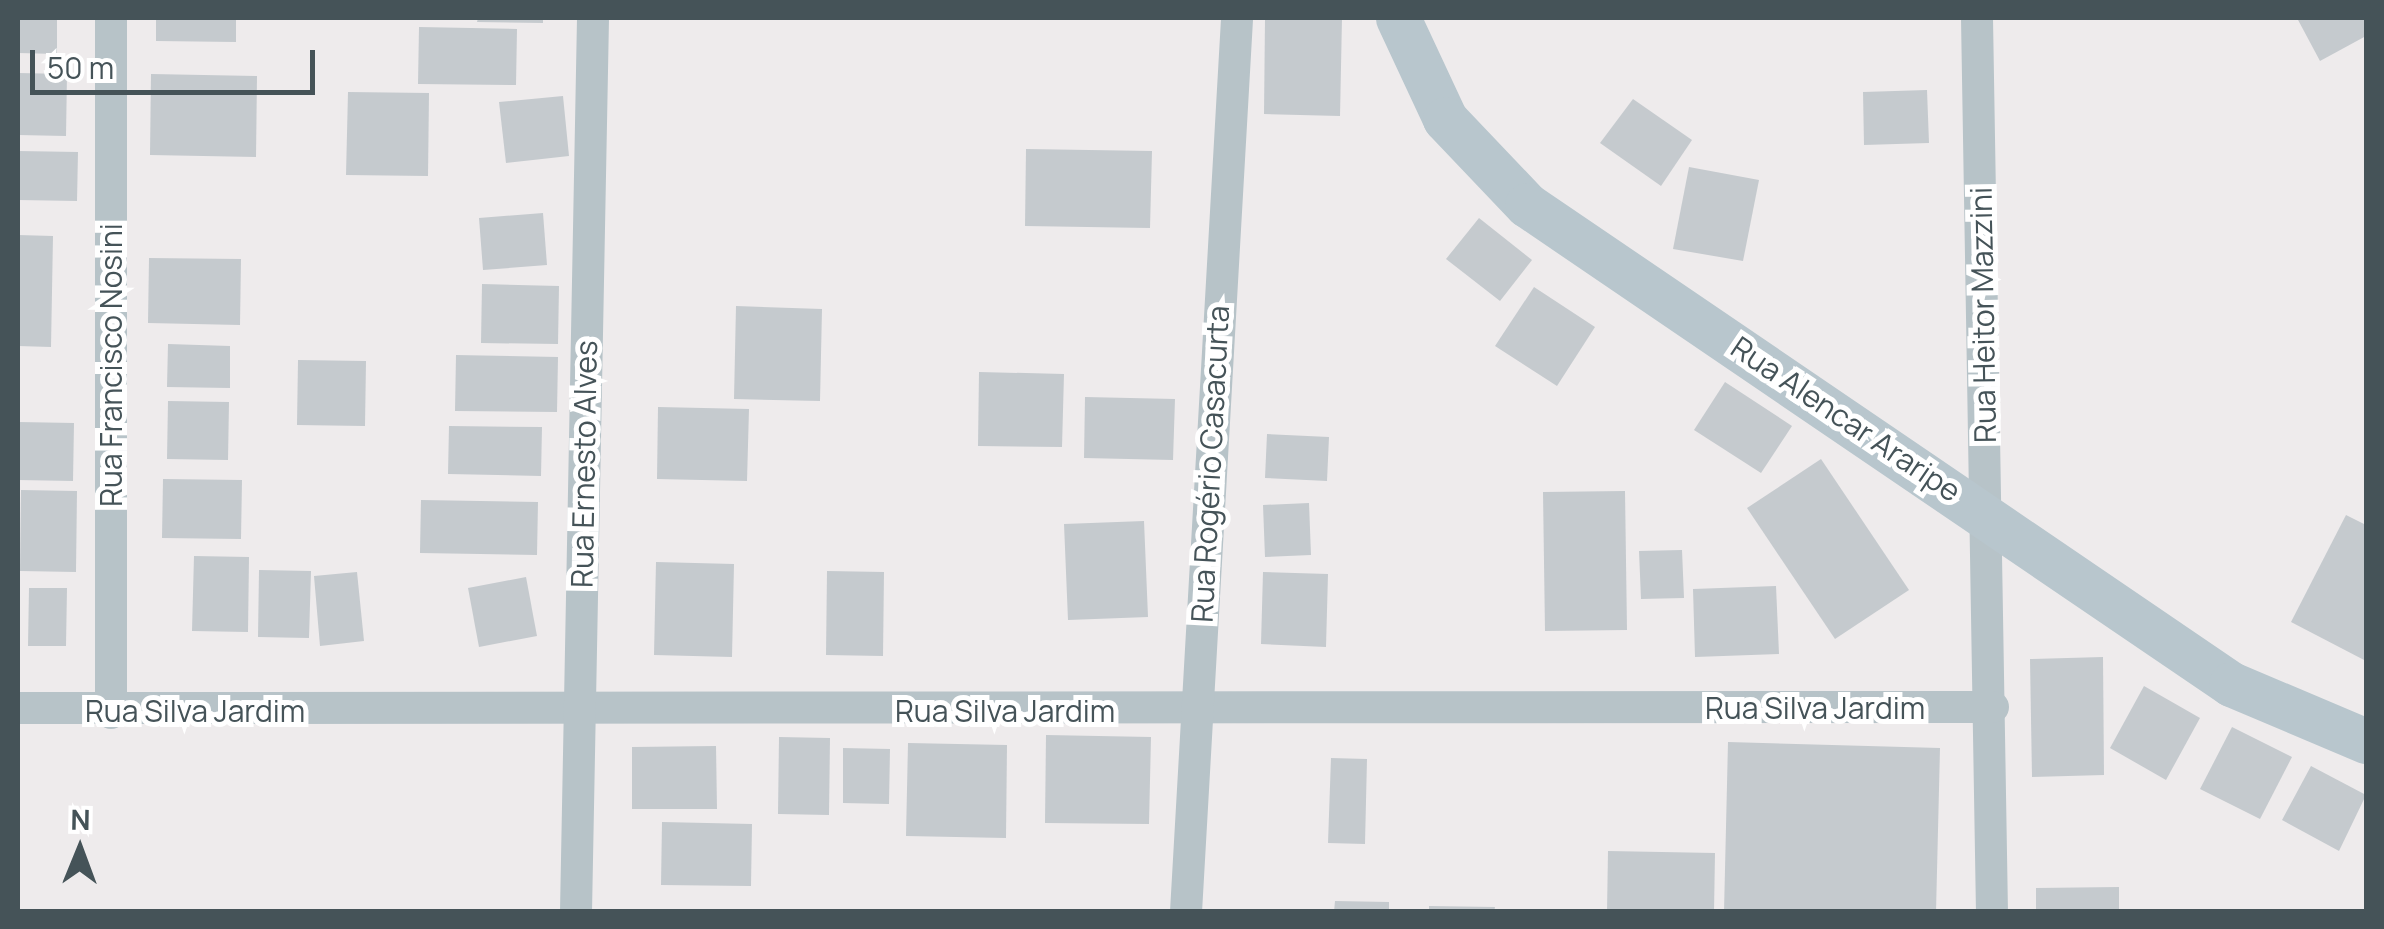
<!DOCTYPE html>
<html>
<head>
<meta charset="utf-8">
<style>
  body { margin:0 }
  #map { position:relative; width:2384px; height:929px; overflow:hidden; background:#eeebec; font-family:Manrope,sans-serif }
  div>[style] { position:absolute }
  .building>* { inset:0; background:#c5cace }
  .street>* { height:32px; margin:-16px; padding:0 16px; transform-origin:16px; border-radius:16px; background:#b7c3c8 }
  .secondary>* { height:45px; margin:-22.5px; padding:0 22.5px; transform-origin:22.5px; border-radius:22.5px; background:#b8c6cd }
  span { translate:-50% -50%; white-space:nowrap; text-align:center; line-height:1.15; -webkit-text-stroke:10px #fff; paint-order:stroke }
  .street-label { font-size:30px; color:#455358 }
  .frame { position:absolute; inset:0; border:20px solid #455358; pointer-events:none }
  .north { position:absolute; left:30px; top:799px; width:100px; height:100px; -webkit-text-stroke:8px #fff; paint-order:stroke; rotate:1deg; font-size:28px; font-weight:700; line-height:40px; text-align:center; color:#455358 }
  .north::after { content:''; display:block; margin:auto; width:35px; height:45px; background:#455358; clip-path:polygon(50% 0,100% 100%,50% 72%,0 100%) }
  .scale { position:absolute; left:30px; top:50px; width:285px; height:45px; box-sizing:border-box; border:5px solid #455358; border-top:0; padding-left:12px; font-size:30px; line-height:35px; white-space:nowrap; color:#455358; -webkit-text-stroke:8px #fff; paint-order:stroke }
</style>
</head>
<body>
<div id="map">
  <div class="building">
    <div style="clip-path:polygon(18px 18px,57px 18px,57px 54px,18px 53px)"></div>
    <div style="clip-path:polygon(156px 18px,236px 18px,236px 42px,156px 41px)"></div>
    <div style="clip-path:polygon(478px 18px,543px 18px,543px 23px,477px 22px)"></div>
    <div style="clip-path:polygon(1265px 18px,1342px 18px,1340px 116px,1264px 114px)"></div>
    <div style="clip-path:polygon(2297px 18px,2366px 18px,2366px 36px,2320px 61px)"></div>
    <div style="clip-path:polygon(419px 27px,517px 29px,516px 85px,418px 84px)"></div>
    <div style="clip-path:polygon(18px 73px,67px 74px,66px 136px,18px 135px)"></div>
    <div style="clip-path:polygon(151px 74px,257px 76px,256px 157px,150px 155px)"></div>
    <div style="clip-path:polygon(1927px 90px,1929px 143px,1864px 145px,1863px 92px)"></div>
    <div style="clip-path:polygon(348px 92px,429px 93px,428px 176px,346px 175px)"></div>
    <div style="clip-path:polygon(563px 96px,569px 156px,506px 163px,499px 102px)"></div>
    <div style="clip-path:polygon(1633px 99px,1692px 140px,1661px 186px,1600px 143px)"></div>
    <div style="clip-path:polygon(1026px 149px,1152px 151px,1150px 228px,1025px 226px)"></div>
    <div style="clip-path:polygon(18px 151px,78px 152px,77px 201px,18px 200px)"></div>
    <div style="clip-path:polygon(1689px 167px,1759px 180px,1743px 261px,1673px 249px)"></div>
    <div style="clip-path:polygon(543px 213px,547px 265px,483px 270px,479px 218px)"></div>
    <div style="clip-path:polygon(1479px 218px,1532px 260px,1500px 301px,1446px 259px)"></div>
    <div style="clip-path:polygon(18px 235px,53px 236px,51px 347px,18px 346px)"></div>
    <div style="clip-path:polygon(149px 258px,241px 259px,240px 325px,148px 323px)"></div>
    <div style="clip-path:polygon(482px 284px,559px 286px,558px 344px,481px 343px)"></div>
    <div style="clip-path:polygon(1534px 287px,1595px 327px,1557px 386px,1495px 346px)"></div>
    <div style="clip-path:polygon(736px 306px,822px 309px,820px 401px,734px 399px)"></div>
    <div style="clip-path:polygon(168px 344px,230px 346px,230px 388px,167px 387px)"></div>
    <div style="clip-path:polygon(456px 355px,558px 357px,557px 412px,455px 411px)"></div>
    <div style="clip-path:polygon(298px 360px,366px 361px,365px 426px,297px 425px)"></div>
    <div style="clip-path:polygon(979px 372px,1064px 374px,1062px 447px,978px 446px)"></div>
    <div style="clip-path:polygon(1725px 382px,1792px 426px,1761px 473px,1694px 430px)"></div>
    <div style="clip-path:polygon(1085px 397px,1175px 399px,1173px 460px,1084px 458px)"></div>
    <div style="clip-path:polygon(168px 401px,229px 402px,228px 460px,167px 459px)"></div>
    <div style="clip-path:polygon(658px 407px,749px 409px,747px 481px,657px 479px)"></div>
    <div style="clip-path:polygon(18px 422px,74px 423px,73px 481px,18px 480px)"></div>
    <div style="clip-path:polygon(449px 426px,542px 427px,541px 476px,448px 474px)"></div>
    <div style="clip-path:polygon(1267px 434px,1329px 437px,1327px 481px,1265px 478px)"></div>
    <div style="clip-path:polygon(1821px 459px,1909px 590px,1835px 639px,1747px 508px)"></div>
    <div style="clip-path:polygon(163px 479px,242px 480px,241px 539px,162px 538px)"></div>
    <div style="clip-path:polygon(21px 490px,77px 491px,76px 572px,20px 571px)"></div>
    <div style="clip-path:polygon(1625px 491px,1627px 630px,1545px 631px,1543px 492px)"></div>
    <div style="clip-path:polygon(421px 500px,538px 502px,537px 555px,420px 553px)"></div>
    <div style="clip-path:polygon(1309px 503px,1311px 555px,1265px 557px,1263px 505px)"></div>
    <div style="clip-path:polygon(2346px 515px,2366px 525px,2366px 661px,2291px 622px)"></div>
    <div style="clip-path:polygon(1144px 521px,1148px 617px,1068px 620px,1064px 524px)"></div>
    <div style="clip-path:polygon(1682px 550px,1684px 598px,1641px 599px,1639px 551px)"></div>
    <div style="clip-path:polygon(194px 556px,249px 557px,248px 632px,192px 631px)"></div>
    <div style="clip-path:polygon(656px 562px,734px 564px,732px 657px,654px 655px)"></div>
    <div style="clip-path:polygon(259px 570px,311px 571px,309px 638px,258px 637px)"></div>
    <div style="clip-path:polygon(827px 571px,884px 572px,883px 656px,826px 655px)"></div>
    <div style="clip-path:polygon(357px 572px,364px 641px,320px 646px,314px 576px)"></div>
    <div style="clip-path:polygon(1263px 572px,1328px 574px,1326px 647px,1261px 644px)"></div>
    <div style="clip-path:polygon(526px 577px,537px 636px,479px 647px,468px 588px)"></div>
    <div style="clip-path:polygon(1776px 586px,1779px 654px,1695px 657px,1693px 589px)"></div>
    <div style="clip-path:polygon(29px 588px,67px 588px,66px 646px,28px 646px)"></div>
    <div style="clip-path:polygon(2103px 657px,2104px 775px,2032px 777px,2030px 659px)"></div>
    <div style="clip-path:polygon(2144px 686px,2200px 718px,2166px 780px,2110px 748px)"></div>
    <div style="clip-path:polygon(2232px 727px,2292px 757px,2260px 819px,2200px 789px)"></div>
    <div style="clip-path:polygon(1046px 735px,1151px 737px,1149px 824px,1045px 823px)"></div>
    <div style="clip-path:polygon(779px 737px,830px 738px,829px 815px,778px 814px)"></div>
    <div style="clip-path:polygon(1728px 742px,1940px 748px,1936px 912px,1724px 912px)"></div>
    <div style="clip-path:polygon(908px 743px,1007px 745px,1006px 838px,906px 836px)"></div>
    <div style="clip-path:polygon(716px 746px,717px 809px,632px 809px,632px 747px)"></div>
    <div style="clip-path:polygon(843px 748px,890px 749px,889px 804px,843px 803px)"></div>
    <div style="clip-path:polygon(1331px 758px,1367px 759px,1365px 844px,1328px 843px)"></div>
    <div style="clip-path:polygon(2311px 766px,2366px 795px,2339px 851px,2282px 820px)"></div>
    <div style="clip-path:polygon(662px 822px,752px 824px,751px 886px,661px 885px)"></div>
    <div style="clip-path:polygon(1608px 851px,1715px 853px,1714px 912px,1607px 912px)"></div>
    <div style="clip-path:polygon(2119px 887px,2119px 912px,2036px 912px,2036px 888px)"></div>
    <div style="clip-path:polygon(1335px 901px,1389px 902px,1389px 912px,1334px 912px)"></div>
    <div style="clip-path:polygon(1429px 906px,1495px 907px,1494px 912px,1429px 912px)"></div>
  </div>
  <div class="street">
    <div style="left:1977px;top:18px;width:894px;rotate:89.04deg"></div>
    <div style="left:18px;top:708px;width:1975px;rotate:-0.03deg"></div>
    <div style="left:111px;top:713px;width:695px;rotate:-90deg"></div>
    <div style="left:576px;top:912px;width:894px;rotate:-88.91deg"></div>
    <div style="left:1186px;top:912px;width:895px;rotate:-86.73deg"></div>
  </div>
  <div class="secondary">
    <div style="left:1398px;top:18px;width:111px;rotate:65deg"></div>
    <div style="left:1445px;top:119px;width:119px;rotate:46.4deg"></div>
    <div style="left:1527px;top:205px;width:852px;rotate:34.23deg"></div>
    <div style="left:2231px;top:684px;width:147px;rotate:22.9deg"></div>
  </div>
  <div class="street-label">
    <span style="left:1983px;top:315px;rotate:-91deg">Rua Heitor Mazzini</span>
    <span style="left:111px;top:365px;rotate:-90deg">Rua Francisco Nosini</span>
    <span style="left:1846px;top:419px;rotate:34deg">Rua Alencar Araripe</span>
    <span style="left:584px;top:464px;rotate:-89deg">Rua Ernesto Alves</span>
    <span style="left:1210px;top:464px;rotate:-87deg">Rua Rogério Casacurta</span>
    <span style="left:1815px;top:708px">Rua Silva Jardim</span>
    <span style="left:195px;top:711px">Rua Silva Jardim</span>
    <span style="left:1005px;top:711px">Rua Silva Jardim</span>
  </div>
  <div class="frame"></div>
  <div class="north">N</div>
  <div class="scale">50 m</div>
</div>
</body>
</html>
